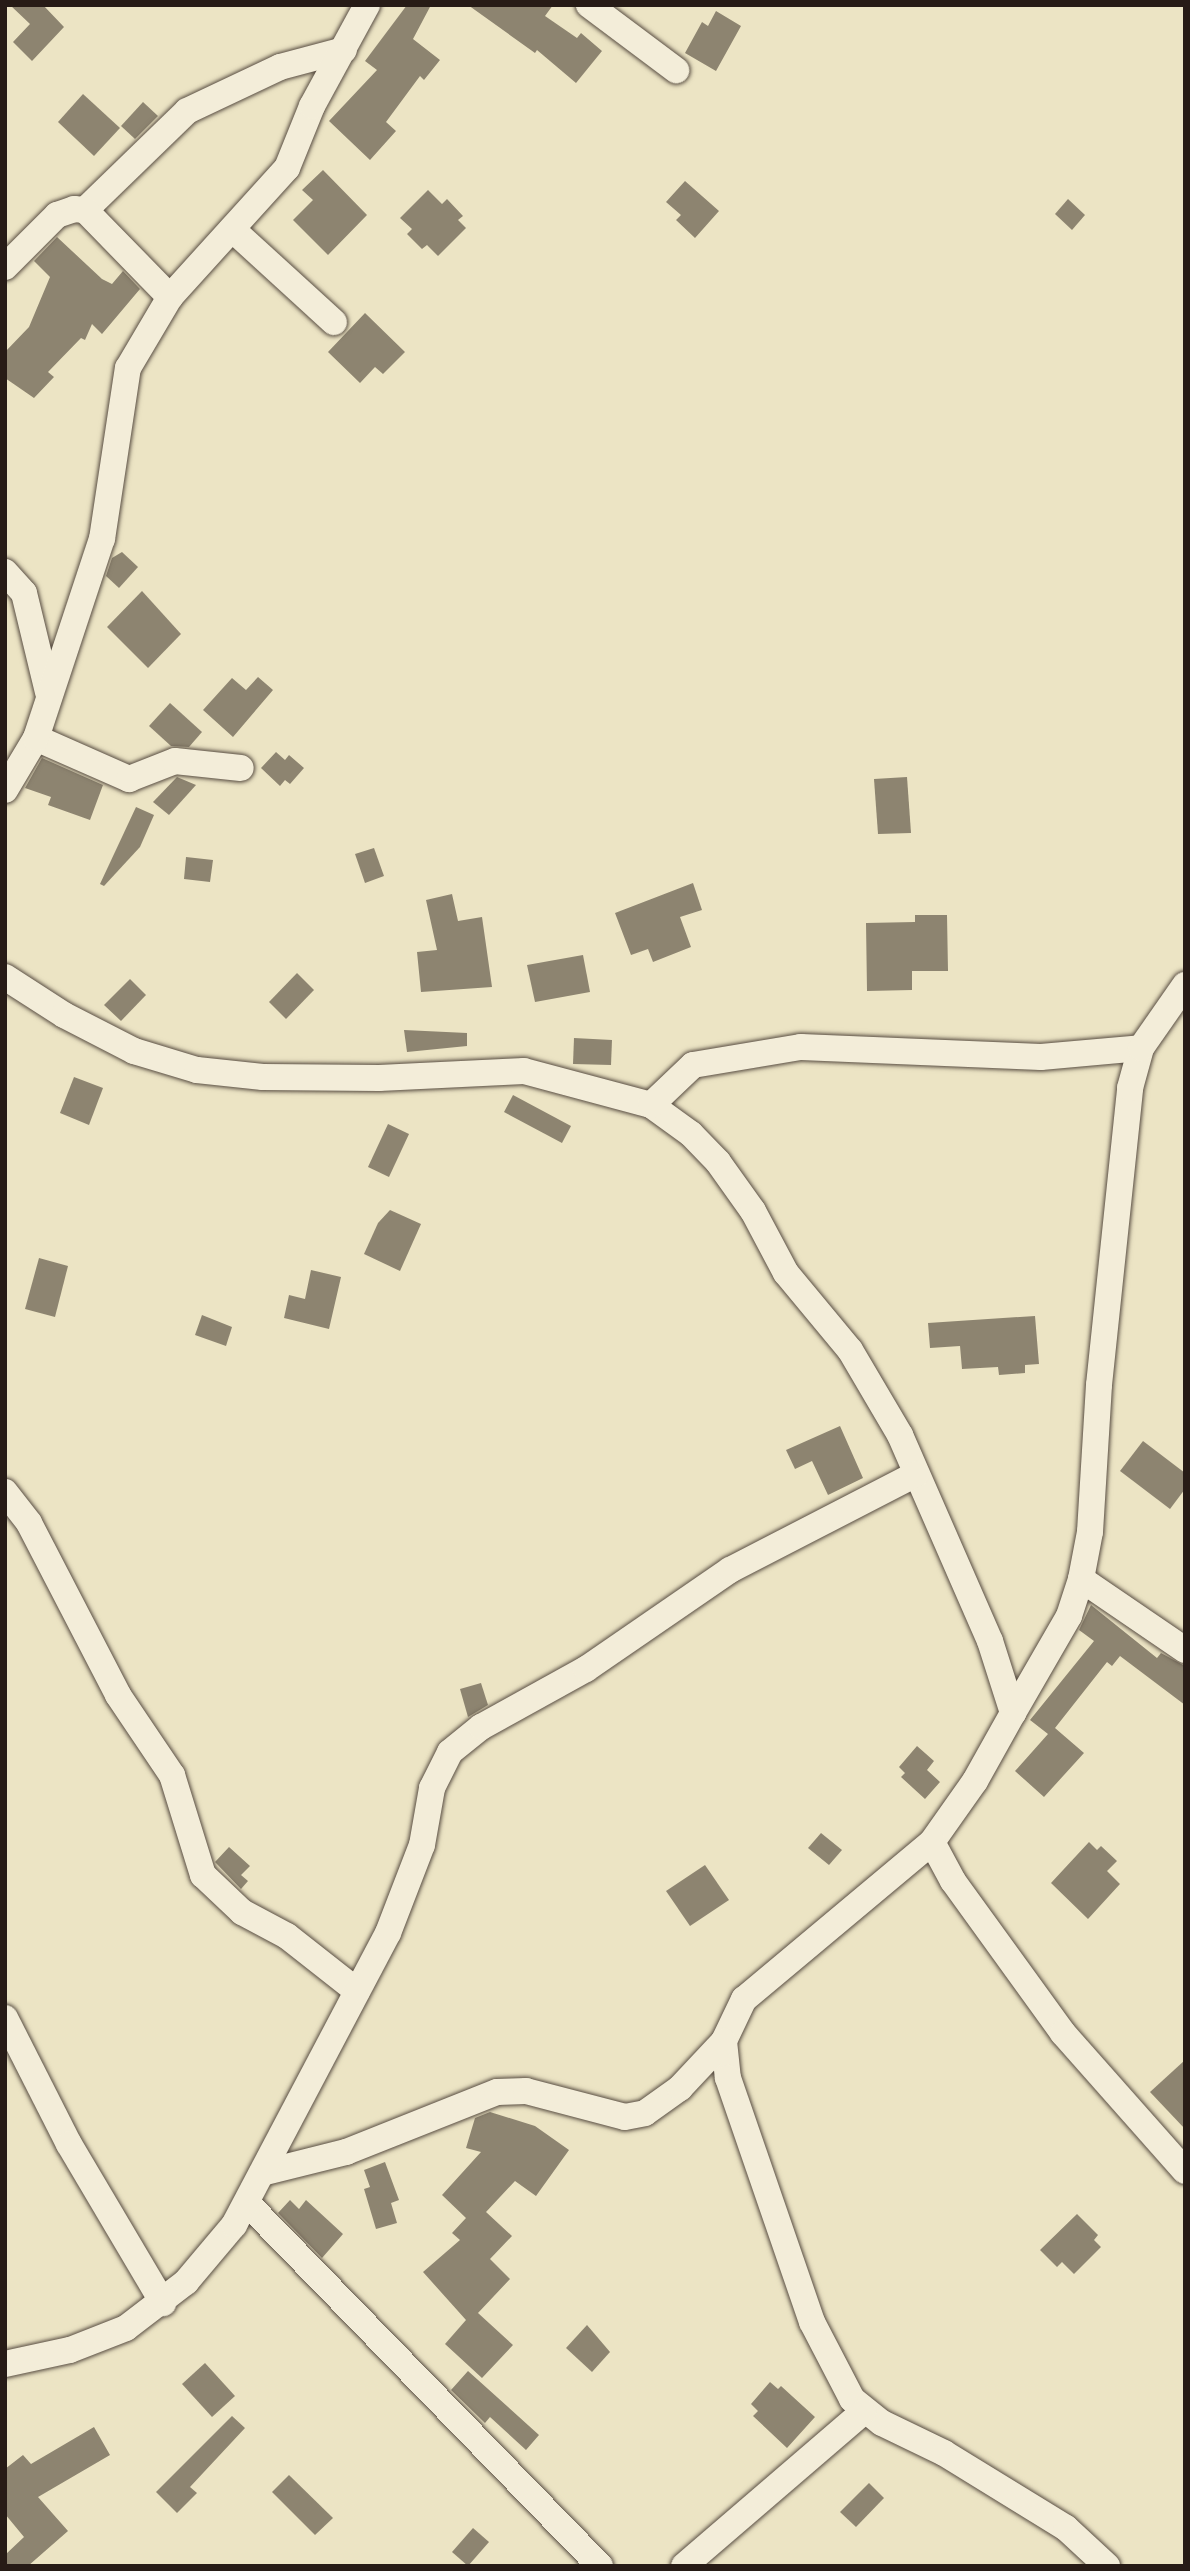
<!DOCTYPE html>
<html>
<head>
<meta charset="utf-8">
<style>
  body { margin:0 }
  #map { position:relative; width:1190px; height:2571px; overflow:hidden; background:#ece4c4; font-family:"Old Standard TT",serif }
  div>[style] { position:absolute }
  .building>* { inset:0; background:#8d8470 }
  .roads { filter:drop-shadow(0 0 2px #584d42) drop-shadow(0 0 2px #584d42) }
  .minor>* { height:26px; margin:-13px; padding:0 13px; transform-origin:13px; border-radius:13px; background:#f3edd9 }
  span { translate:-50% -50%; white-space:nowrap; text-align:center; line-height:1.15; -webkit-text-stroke:6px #f3edd9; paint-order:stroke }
  .frame { position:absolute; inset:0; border:7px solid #271b16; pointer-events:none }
</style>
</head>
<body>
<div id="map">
  <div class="building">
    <div style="clip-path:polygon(10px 5px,43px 5px,64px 27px,32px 61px,13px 42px,30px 24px)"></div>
    <div style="clip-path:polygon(407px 5px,431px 5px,413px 39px,440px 60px,424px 80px,420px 76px,386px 122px,396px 131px,370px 160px,329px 121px,377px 70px,365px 61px)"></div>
    <div style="clip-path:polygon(468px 5px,553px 5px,545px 16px,577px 38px,581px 33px,602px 51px,576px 83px,537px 50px,535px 53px)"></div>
    <div style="clip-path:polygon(716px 11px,741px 26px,716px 71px,685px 53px,702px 22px,708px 26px)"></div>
    <div style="clip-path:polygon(83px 94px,120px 128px,94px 156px,58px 122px)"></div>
    <div style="clip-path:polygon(143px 102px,158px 116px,135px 139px,121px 126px)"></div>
    <div style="clip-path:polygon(323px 170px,367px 215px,328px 255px,293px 220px,313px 200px,302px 190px)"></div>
    <div style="clip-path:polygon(685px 181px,719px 211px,695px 238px,676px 220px,681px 215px,666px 202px)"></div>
    <div style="clip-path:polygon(428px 190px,442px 204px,447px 199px,463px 216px,458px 220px,466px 228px,438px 256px,427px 245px,422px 249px,407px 234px,412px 229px,400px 218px)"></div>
    <div style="clip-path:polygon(1068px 199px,1085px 215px,1072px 230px,1055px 214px)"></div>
    <div style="clip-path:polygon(57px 237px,102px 279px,112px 284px,123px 271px,140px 289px,102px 334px,92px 324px,85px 340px,81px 338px,48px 372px,54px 377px,34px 398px,5px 378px,5px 352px,29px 327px,50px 277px,34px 261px)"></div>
    <div style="clip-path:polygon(365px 313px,405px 352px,383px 374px,375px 367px,360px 383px,328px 352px)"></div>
    <div style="clip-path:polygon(122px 552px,138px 567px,119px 588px,106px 576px,112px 558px)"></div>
    <div style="clip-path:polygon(142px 591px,181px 634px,148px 668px,107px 627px)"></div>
    <div style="clip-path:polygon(258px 677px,273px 690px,233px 737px,203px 710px,232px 678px,246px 690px)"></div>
    <div style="clip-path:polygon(170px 703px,202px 732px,189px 747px,171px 746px,149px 726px)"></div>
    <div style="clip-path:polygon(276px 752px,285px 760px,289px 755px,304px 768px,290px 784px,285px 780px,280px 786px,261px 768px)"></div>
    <div style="clip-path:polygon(42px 758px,103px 785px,90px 820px,48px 805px,51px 797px,25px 788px)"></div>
    <div style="clip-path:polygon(177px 777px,196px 785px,169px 815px,153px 802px)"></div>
    <div style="clip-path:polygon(907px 777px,911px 833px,878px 834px,874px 779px)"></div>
    <div style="clip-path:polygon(136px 807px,154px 815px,140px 847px,104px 886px,100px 884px)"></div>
    <div style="clip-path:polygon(374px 848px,384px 876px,365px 883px,355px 854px)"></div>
    <div style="clip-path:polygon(186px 857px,213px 860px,210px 882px,184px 879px)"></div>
    <div style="clip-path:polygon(693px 883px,702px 910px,680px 917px,691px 947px,653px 962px,648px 949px,631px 955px,615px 913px)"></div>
    <div style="clip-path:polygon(452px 894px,458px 921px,482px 917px,492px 987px,421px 992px,417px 952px,437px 950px,426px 900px)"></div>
    <div style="clip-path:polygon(915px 915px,947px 915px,948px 971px,912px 971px,912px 990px,867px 991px,866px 923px,915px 922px)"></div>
    <div style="clip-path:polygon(583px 955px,590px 992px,535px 1002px,527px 965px)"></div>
    <div style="clip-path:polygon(297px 973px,314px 990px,286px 1019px,269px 1002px)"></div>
    <div style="clip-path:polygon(130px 979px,146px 995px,121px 1021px,104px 1005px)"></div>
    <div style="clip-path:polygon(404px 1030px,467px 1033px,467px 1046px,407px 1052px)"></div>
    <div style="clip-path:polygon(574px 1038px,612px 1040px,611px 1065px,573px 1064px)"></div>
    <div style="clip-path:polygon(74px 1077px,103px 1088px,89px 1125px,60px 1113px)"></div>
    <div style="clip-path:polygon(513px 1095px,571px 1126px,562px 1143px,504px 1112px)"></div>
    <div style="clip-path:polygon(388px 1124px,409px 1134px,389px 1177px,368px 1167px)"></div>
    <div style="clip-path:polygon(390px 1210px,421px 1224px,400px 1271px,364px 1254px,378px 1223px)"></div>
    <div style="clip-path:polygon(39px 1258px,68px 1266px,55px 1317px,25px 1309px)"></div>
    <div style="clip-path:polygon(311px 1270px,341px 1277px,329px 1329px,284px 1318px,289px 1295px,305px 1299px)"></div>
    <div style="clip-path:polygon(202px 1315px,232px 1327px,226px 1346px,195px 1335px)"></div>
    <div style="clip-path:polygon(1035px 1316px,1039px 1364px,1025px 1365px,1025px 1373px,999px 1375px,998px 1367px,962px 1369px,960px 1346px,930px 1348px,928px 1323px)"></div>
    <div style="clip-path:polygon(840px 1426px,863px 1478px,828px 1495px,812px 1461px,795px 1469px,786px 1450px)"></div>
    <div style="clip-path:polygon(1143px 1441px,1185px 1473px,1185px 1489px,1170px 1509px,1120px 1471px)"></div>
    <div style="clip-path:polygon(1091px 1605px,1157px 1658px,1161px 1653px,1185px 1666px,1185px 1705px,1120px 1656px,1112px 1666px,1107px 1662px,1055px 1728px,1084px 1753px,1044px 1797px,1015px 1771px,1048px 1734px,1030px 1720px,1094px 1641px,1079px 1630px)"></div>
    <div style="clip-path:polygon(481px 1683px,488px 1705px,468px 1717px,460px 1689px)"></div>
    <div style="clip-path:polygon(917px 1746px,934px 1761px,927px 1770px,940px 1782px,925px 1799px,901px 1777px,905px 1773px,899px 1767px)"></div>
    <div style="clip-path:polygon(821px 1833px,842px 1850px,829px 1865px,808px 1848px)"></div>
    <div style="clip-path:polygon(1089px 1842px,1097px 1850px,1101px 1846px,1117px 1861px,1107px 1871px,1120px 1884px,1088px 1919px,1051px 1883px)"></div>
    <div style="clip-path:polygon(229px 1847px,250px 1866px,241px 1875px,248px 1881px,241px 1889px,215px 1862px)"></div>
    <div style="clip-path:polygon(705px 1865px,729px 1900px,690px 1926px,666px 1891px)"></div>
    <div style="clip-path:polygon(1185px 2060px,1185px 2129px,1150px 2092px)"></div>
    <div style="clip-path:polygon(490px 2112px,535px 2126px,569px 2150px,536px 2196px,515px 2181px,486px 2212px,512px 2236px,490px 2259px,510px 2279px,478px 2313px,513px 2345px,482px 2378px,445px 2344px,466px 2320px,423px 2272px,460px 2240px,452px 2233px,466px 2218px,442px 2195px,481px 2152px,466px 2148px,475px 2118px)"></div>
    <div style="clip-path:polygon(385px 2162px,399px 2200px,391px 2203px,397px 2223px,376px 2229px,364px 2189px,370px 2187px,364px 2170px)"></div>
    <div style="clip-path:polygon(290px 2200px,299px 2209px,306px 2200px,343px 2234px,322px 2258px,278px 2213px)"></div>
    <div style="clip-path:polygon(1077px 2214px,1098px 2235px,1094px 2240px,1101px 2247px,1074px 2274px,1062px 2262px,1057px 2267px,1040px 2250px)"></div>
    <div style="clip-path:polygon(587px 2325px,610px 2352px,592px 2372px,566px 2348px)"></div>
    <div style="clip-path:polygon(205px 2363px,235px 2396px,212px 2417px,182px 2384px)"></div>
    <div style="clip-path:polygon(468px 2371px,539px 2435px,526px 2450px,490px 2417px,485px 2423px,451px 2390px)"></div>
    <div style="clip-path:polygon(770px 2382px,778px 2389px,781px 2386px,815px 2417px,787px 2448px,753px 2416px,758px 2411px,751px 2404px)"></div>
    <div style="clip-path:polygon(232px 2416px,245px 2428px,190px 2487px,197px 2493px,177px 2513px,156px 2492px)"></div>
    <div style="clip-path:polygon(94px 2427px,110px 2455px,38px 2497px,68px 2531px,28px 2566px,5px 2566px,5px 2555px,24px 2537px,5px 2514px,5px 2469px,23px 2455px,31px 2464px)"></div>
    <div style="clip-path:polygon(289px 2475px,333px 2518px,315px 2535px,272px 2492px)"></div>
    <div style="clip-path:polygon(869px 2483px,884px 2498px,856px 2527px,840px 2512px)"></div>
    <div style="clip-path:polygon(473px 2528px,489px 2542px,468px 2566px,452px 2552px)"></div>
  </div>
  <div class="roads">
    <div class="minor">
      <div style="left:589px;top:5px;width:109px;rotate:36.8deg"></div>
      <div style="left:85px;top:210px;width:142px;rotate:-44.1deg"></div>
      <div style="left:187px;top:111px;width:103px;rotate:-25.3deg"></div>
      <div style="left:280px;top:67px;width:66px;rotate:-14.9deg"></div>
      <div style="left:232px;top:229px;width:138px;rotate:42.4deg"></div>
      <div style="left:5px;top:267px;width:74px;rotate:-45deg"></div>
      <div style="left:57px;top:215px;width:18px;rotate:-19deg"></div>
      <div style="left:74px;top:209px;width:11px;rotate:5deg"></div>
      <div style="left:85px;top:210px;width:122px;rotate:45.7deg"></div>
      <div style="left:5px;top:572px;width:28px;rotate:48deg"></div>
      <div style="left:24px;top:593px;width:102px;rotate:76.4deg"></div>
      <div style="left:36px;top:738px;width:102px;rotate:23.8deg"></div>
      <div style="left:129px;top:779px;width:49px;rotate:-21.4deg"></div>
      <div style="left:175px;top:761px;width:66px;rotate:6.1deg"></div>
      <div style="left:5px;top:790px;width:61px;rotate:-59.2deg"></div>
      <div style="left:36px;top:738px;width:210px;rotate:-71.7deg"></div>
      <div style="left:102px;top:539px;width:173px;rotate:-81.4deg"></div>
      <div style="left:128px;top:368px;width:82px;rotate:-59.4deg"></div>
      <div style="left:170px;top:297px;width:174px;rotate:-47.8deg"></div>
      <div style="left:287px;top:168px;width:67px;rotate:-68deg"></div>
      <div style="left:312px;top:106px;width:115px;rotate:-61.4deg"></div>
      <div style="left:5px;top:977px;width:70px;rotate:32.8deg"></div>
      <div style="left:64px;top:1015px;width:79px;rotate:27.2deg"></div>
      <div style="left:134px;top:1051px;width:66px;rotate:16.8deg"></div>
      <div style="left:197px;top:1070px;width:66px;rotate:6.1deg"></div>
      <div style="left:263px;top:1077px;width:116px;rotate:0.5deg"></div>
      <div style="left:379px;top:1078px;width:145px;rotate:-2.8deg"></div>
      <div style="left:524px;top:1071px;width:131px;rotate:15deg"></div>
      <div style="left:651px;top:1105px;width:49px;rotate:35.9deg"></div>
      <div style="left:691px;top:1134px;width:39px;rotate:46deg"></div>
      <div style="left:718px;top:1162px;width:60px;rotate:54.5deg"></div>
      <div style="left:753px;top:1211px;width:70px;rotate:62deg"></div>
      <div style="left:786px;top:1273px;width:100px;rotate:50.3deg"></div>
      <div style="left:850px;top:1350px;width:99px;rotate:59.5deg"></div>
      <div style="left:900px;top:1435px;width:225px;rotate:66.4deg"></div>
      <div style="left:990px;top:1641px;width:76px;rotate:72.3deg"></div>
      <div style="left:1013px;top:1713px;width:78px;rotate:119.2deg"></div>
      <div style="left:975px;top:1781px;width:75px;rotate:125.2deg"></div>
      <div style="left:932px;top:1842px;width:245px;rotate:140.1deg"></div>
      <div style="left:744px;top:1999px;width:47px;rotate:115.5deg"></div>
      <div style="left:724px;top:2041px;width:37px;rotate:84deg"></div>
      <div style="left:728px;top:2078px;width:258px;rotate:71deg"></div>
      <div style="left:812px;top:2322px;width:87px;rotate:62.5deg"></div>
      <div style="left:852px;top:2399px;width:38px;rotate:39deg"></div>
      <div style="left:882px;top:2423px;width:69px;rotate:25.8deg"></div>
      <div style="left:944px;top:2453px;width:143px;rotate:31.6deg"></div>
      <div style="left:1066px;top:2528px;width:56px;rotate:42.8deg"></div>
      <div style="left:651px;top:1105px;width:58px;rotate:-43.6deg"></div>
      <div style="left:693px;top:1065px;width:109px;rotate:-9.5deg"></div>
      <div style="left:801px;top:1047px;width:240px;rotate:2.4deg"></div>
      <div style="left:1041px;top:1057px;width:100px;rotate:-5.1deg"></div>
      <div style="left:5px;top:1492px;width:39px;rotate:52deg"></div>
      <div style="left:29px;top:1523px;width:194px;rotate:62.6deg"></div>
      <div style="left:118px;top:1695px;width:97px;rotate:56deg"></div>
      <div style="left:172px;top:1775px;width:105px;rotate:72.8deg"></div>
      <div style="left:203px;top:1875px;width:54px;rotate:43.5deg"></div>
      <div style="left:242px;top:1912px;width:51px;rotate:28.1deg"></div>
      <div style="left:287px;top:1936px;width:89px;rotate:38.2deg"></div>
      <div style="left:1081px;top:1579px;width:126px;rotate:34.3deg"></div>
      <div style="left:1013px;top:1713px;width:112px;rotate:-60deg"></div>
      <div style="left:1069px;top:1616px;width:39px;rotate:-72deg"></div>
      <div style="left:1081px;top:1579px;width:48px;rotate:-79.2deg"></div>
      <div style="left:1090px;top:1532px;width:147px;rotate:-86.5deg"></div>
      <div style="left:1099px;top:1385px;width:299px;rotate:-84deg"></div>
      <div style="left:1130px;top:1088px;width:41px;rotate:-74.6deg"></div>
      <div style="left:1141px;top:1048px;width:77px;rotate:-55.1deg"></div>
      <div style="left:932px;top:1842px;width:44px;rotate:61.7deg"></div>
      <div style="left:953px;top:1881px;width:188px;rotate:54.1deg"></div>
      <div style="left:1063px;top:2033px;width:184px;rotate:48.5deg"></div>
      <div style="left:5px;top:2018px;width:141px;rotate:63.1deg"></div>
      <div style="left:69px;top:2144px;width:185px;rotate:59.4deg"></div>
      <div style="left:262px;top:2173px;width:87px;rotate:-14deg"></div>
      <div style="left:346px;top:2152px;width:162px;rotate:-21.7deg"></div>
      <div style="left:497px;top:2092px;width:29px;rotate:-2deg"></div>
      <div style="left:526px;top:2091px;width:102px;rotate:14.7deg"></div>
      <div style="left:625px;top:2117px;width:20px;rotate:-11deg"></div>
      <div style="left:645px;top:2113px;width:43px;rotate:-35.5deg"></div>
      <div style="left:680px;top:2088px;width:64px;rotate:-46.9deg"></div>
      <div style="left:248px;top:2204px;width:505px;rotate:45.8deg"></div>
      <div style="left:5px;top:2364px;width:66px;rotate:-12.2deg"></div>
      <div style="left:70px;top:2350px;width:60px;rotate:-21.4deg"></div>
      <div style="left:126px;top:2328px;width:76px;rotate:-37.5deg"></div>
      <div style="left:186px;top:2282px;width:75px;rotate:-49.9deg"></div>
      <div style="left:234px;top:2225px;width:330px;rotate:-62.2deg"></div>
      <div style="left:388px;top:1933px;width:94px;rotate:-68.9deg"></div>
      <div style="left:422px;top:1845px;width:58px;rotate:-80deg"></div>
      <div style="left:432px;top:1788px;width:40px;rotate:-63.4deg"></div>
      <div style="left:450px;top:1752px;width:40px;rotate:-39deg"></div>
      <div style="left:481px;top:1727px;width:120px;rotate:-28.9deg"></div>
      <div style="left:586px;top:1669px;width:175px;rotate:-34.5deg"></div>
      <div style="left:730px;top:1570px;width:209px;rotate:-27.3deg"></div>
      <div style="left:684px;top:2566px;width:236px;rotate:-40.7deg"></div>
    </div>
  </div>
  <div class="frame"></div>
</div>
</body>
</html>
